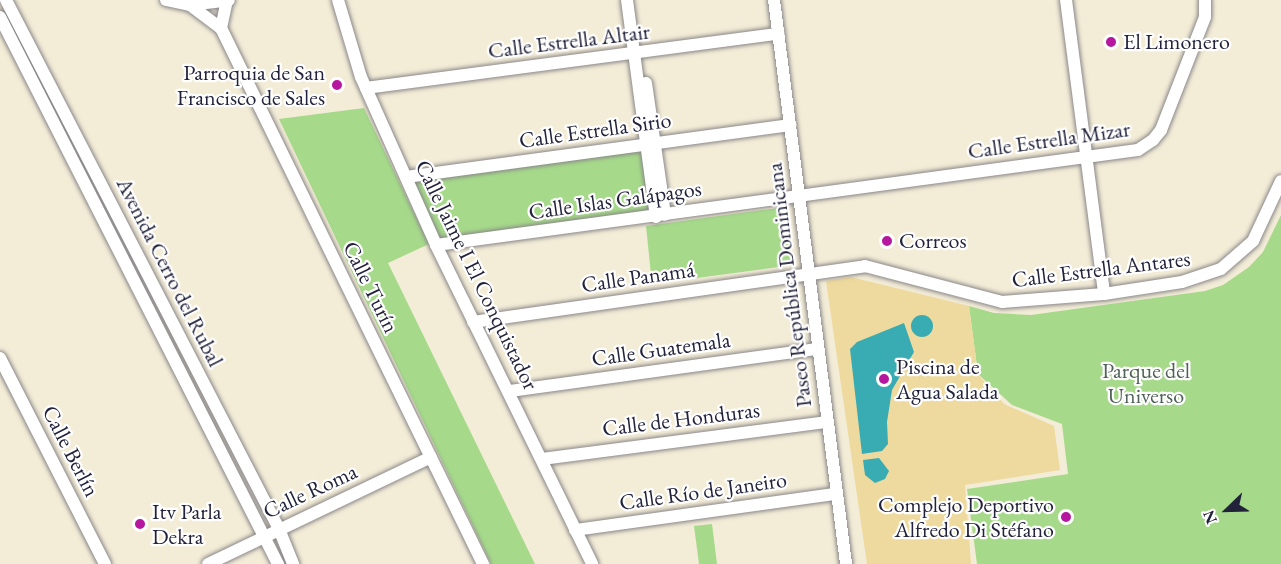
<!DOCTYPE html>
<html>
<head>
<meta charset="utf-8">
<style>
  body { margin:0 }
  #map { position:relative; width:1281px; height:564px; overflow:hidden; background:#f3ecd7; font-family:"EB Garamond",serif }
  div>[style] { position:absolute }
  .green>* { inset:0; background:#a6da8a }
  .sand>* { inset:0; background:#eeda9e }
  .water>* { inset:0; background:#39abb3 }
  .round { border-radius:50% }
  .roads { filter:drop-shadow(0 0 2px #8a8789) drop-shadow(0 0 2px #8a8789) }
  .minor>* { height:12px; margin:-6px; padding:0 6px; transform-origin:6px; border-radius:6px; background:#fff }
  .dots>* { width:16px; height:16px; translate:-50% -50%; box-sizing:border-box; border:3px solid #fff; border-radius:50% }
  span { translate:-50% -50%; white-space:nowrap; text-align:center; line-height:1.15; -webkit-text-stroke:4.5px #fff; paint-order:stroke }
  .street-label { font-size:22px; color:#22223b }
  .poi-label { font-size:22px; color:#22223b }
  .left { translate:0 -50%; text-align:left }
  .right { translate:-100% -50%; text-align:right }
  .park-label { font-size:22px; color:#506257 }
  .north { position:absolute; left:1197px; top:480px; width:60px; height:60px; -webkit-text-stroke:4px #fff; paint-order:stroke; rotate:247deg; font-size:16px; font-weight:700; line-height:24px; text-align:center; color:#22223b }
  .north::after { content:''; display:block; margin:auto; width:21px; height:27px; background:#22223b; clip-path:polygon(50% 0,100% 100%,50% 72%,0 100%) }
</style>
</head>
<body>
<div id="map">
  <div class="green">
    <div style="clip-path:polygon(364px 108px,429px 244px,388px 263px,535px 564px,491px 564px,279px 119px)"></div>
    <div style="clip-path:polygon(647px 145px,656px 213px,436px 244px,407px 177px)"></div>
    <div style="clip-path:polygon(785px 207px,793px 265px,652px 284px,646px 226px)"></div>
    <div style="clip-path:polygon(1281px 215px,1281px 564px,977px 564px,967px 489px,1068px 474px,1062px 424px,1012px 405px,978px 374px,969px 306px,994px 313px,1031px 315px,1205px 291px,1223px 285px,1249px 267px,1263px 252px)"></div>
    <div style="clip-path:polygon(712px 524px,717px 564px,699px 564px,694px 526px)"></div>
  </div>
  <div class="sand">
    <div style="clip-path:polygon(851px 277px,969px 306px,978px 374px,1004px 404px,1054px 426px,1060px 470px,965px 485px,971px 564px,867px 564px,826px 281px)"></div>
  </div>
  <div class="water">
    <div class="round" style="left:911px;top:315px;width:22px;height:22px"></div>
    <div style="clip-path:polygon(904px 323px,914px 352px,892px 390px,887px 422px,888px 444px,882px 451px,862px 454px,850px 349px,857px 342px)"></div>
    <div style="clip-path:polygon(879px 458px,889px 471px,885px 479px,875px 483px,865px 475px,863px 460px)"></div>
  </div>
  <div class="roads">
    <div class="minor">
      <div style="left:6px;top:0;width:595px;rotate:62.7deg"></div>
      <div style="left:279px;top:529px;width:38px;rotate:68deg"></div>
      <div style="left:166px;top:0;width:25px;rotate:12deg"></div>
      <div style="left:190px;top:5px;width:39px;rotate:37deg"></div>
      <div style="left:227px;top:0;width:29px;rotate:102deg"></div>
      <div style="left:221px;top:28px;width:597px;rotate:63.95deg"></div>
      <div style="left:338px;top:0;width:80px;rotate:73.4deg"></div>
      <div style="left:361px;top:77px;width:184px;rotate:65.9deg"></div>
      <div style="left:436px;top:245px;width:355px;rotate:63.9deg"></div>
      <div style="left:627px;top:0;width:219px;rotate:82.4deg"></div>
      <div style="left:774px;top:0;width:569px;rotate:82.72deg"></div>
      <div style="left:1066px;top:0;width:296px;rotate:82.6deg"></div>
      <div style="left:190px;top:5px;width:39px;rotate:-7deg"></div>
      <div style="left:0;top:17px;width:614px;rotate:63.06deg"></div>
      <div style="left:646px;top:83px;width:133px;rotate:81.8deg"></div>
      <div style="left:366px;top:88px;width:416px;rotate:-7.5deg"></div>
      <div style="left:406px;top:177px;width:388px;rotate:-7.7deg"></div>
      <div style="left:436px;top:245px;width:708px;rotate:-7.71deg"></div>
      <div style="left:1138px;top:150px;width:18px;rotate:-34deg"></div>
      <div style="left:1153px;top:140px;width:13px;rotate:-51deg"></div>
      <div style="left:1161px;top:130px;width:121px;rotate:-68.7deg"></div>
      <div style="left:1205px;top:17px;width:17px;rotate:-90deg"></div>
      <div style="left:473px;top:322px;width:396px;rotate:-8.1deg"></div>
      <div style="left:865px;top:266px;width:142px;rotate:14.7deg"></div>
      <div style="left:1002px;top:302px;width:102px;rotate:-4.5deg"></div>
      <div style="left:1104px;top:294px;width:79px;rotate:-8.7deg"></div>
      <div style="left:1182px;top:282px;width:41px;rotate:-18.4deg"></div>
      <div style="left:1221px;top:269px;width:43px;rotate:-41.2deg"></div>
      <div style="left:1253px;top:241px;width:66px;rotate:-65deg"></div>
      <div style="left:0;top:358px;width:231px;rotate:63deg"></div>
      <div style="left:510px;top:391px;width:310px;rotate:-7.8deg"></div>
      <div style="left:542px;top:459px;width:286px;rotate:-7.4deg"></div>
      <div style="left:575px;top:530px;width:263px;rotate:-7.9deg"></div>
      <div style="left:208px;top:564px;width:247px;rotate:-25.6deg"></div>
    </div>
  </div>
  <div class="dots">
    <div style="left:1111px;top:42px;background:#b5179e"></div>
    <div style="left:337px;top:85px;background:#b5179e"></div>
    <div style="left:887px;top:241px;background:#b5179e"></div>
    <div style="left:884px;top:379px;background:#b5179e"></div>
    <div style="left:1066px;top:517px;background:#b5179e"></div>
    <div style="left:140px;top:524px;background:#b5179e"></div>
  </div>
  <div class="street-label">
    <span style="left:569px;top:41px;rotate:-7deg">Calle Estrella Altair</span>
    <span style="left:595px;top:130px;rotate:-8deg">Calle Estrella Sirio</span>
    <span style="left:1049px;top:140px;rotate:-8deg">Calle Estrella Mizar</span>
    <span style="left:615px;top:200px;rotate:-8deg">Calle Islas Galápagos</span>
    <span style="left:1101px;top:269px;rotate:-7deg">Calle Estrella Antares</span>
    <span style="left:170px;top:272px;rotate:63deg">Avenida Cerro del Rubal</span>
    <span style="left:477px;top:275px;rotate:64deg">Calle Jaime I El Conquistador</span>
    <span style="left:638px;top:277px;rotate:-8deg">Calle Panamá</span>
    <span style="left:789px;top:285px;rotate:-97deg">Paseo República Dominicana</span>
    <span style="left:371px;top:287px;rotate:64deg">Calle Turín</span>
    <span style="left:661px;top:349px;rotate:-8deg">Calle Guatemala</span>
    <span style="left:681px;top:419px;rotate:-7deg">Calle de Honduras</span>
    <span style="left:71px;top:451px;rotate:63deg">Calle Berlín</span>
    <span style="left:310px;top:491px;rotate:-25deg">Calle Roma</span>
    <span style="left:703px;top:491px;rotate:-8deg">Calle Río de Janeiro</span>
  </div>
  <div class="poi-label">
    <span class="left" style="left:1123px;top:42px">El Limonero</span>
    <span class="right" style="left:325px;top:85px">Parroquia de San<br>Francisco de Sales</span>
    <span class="left" style="left:899px;top:241px">Correos</span>
    <span class="left" style="left:896px;top:379px">Piscina de<br>Agua Salada</span>
    <span class="right" style="left:1054px;top:517px">Complejo Deportivo<br>Alfredo Di Stéfano</span>
    <span class="left" style="left:152px;top:524px">Itv Parla<br>Dekra</span>
  </div>
  <div class="park-label">
    <span style="left:1146px;top:383px">Parque del<br>Universo</span>
  </div>
  <div class="north">N</div>
</div>
</body>
</html>
